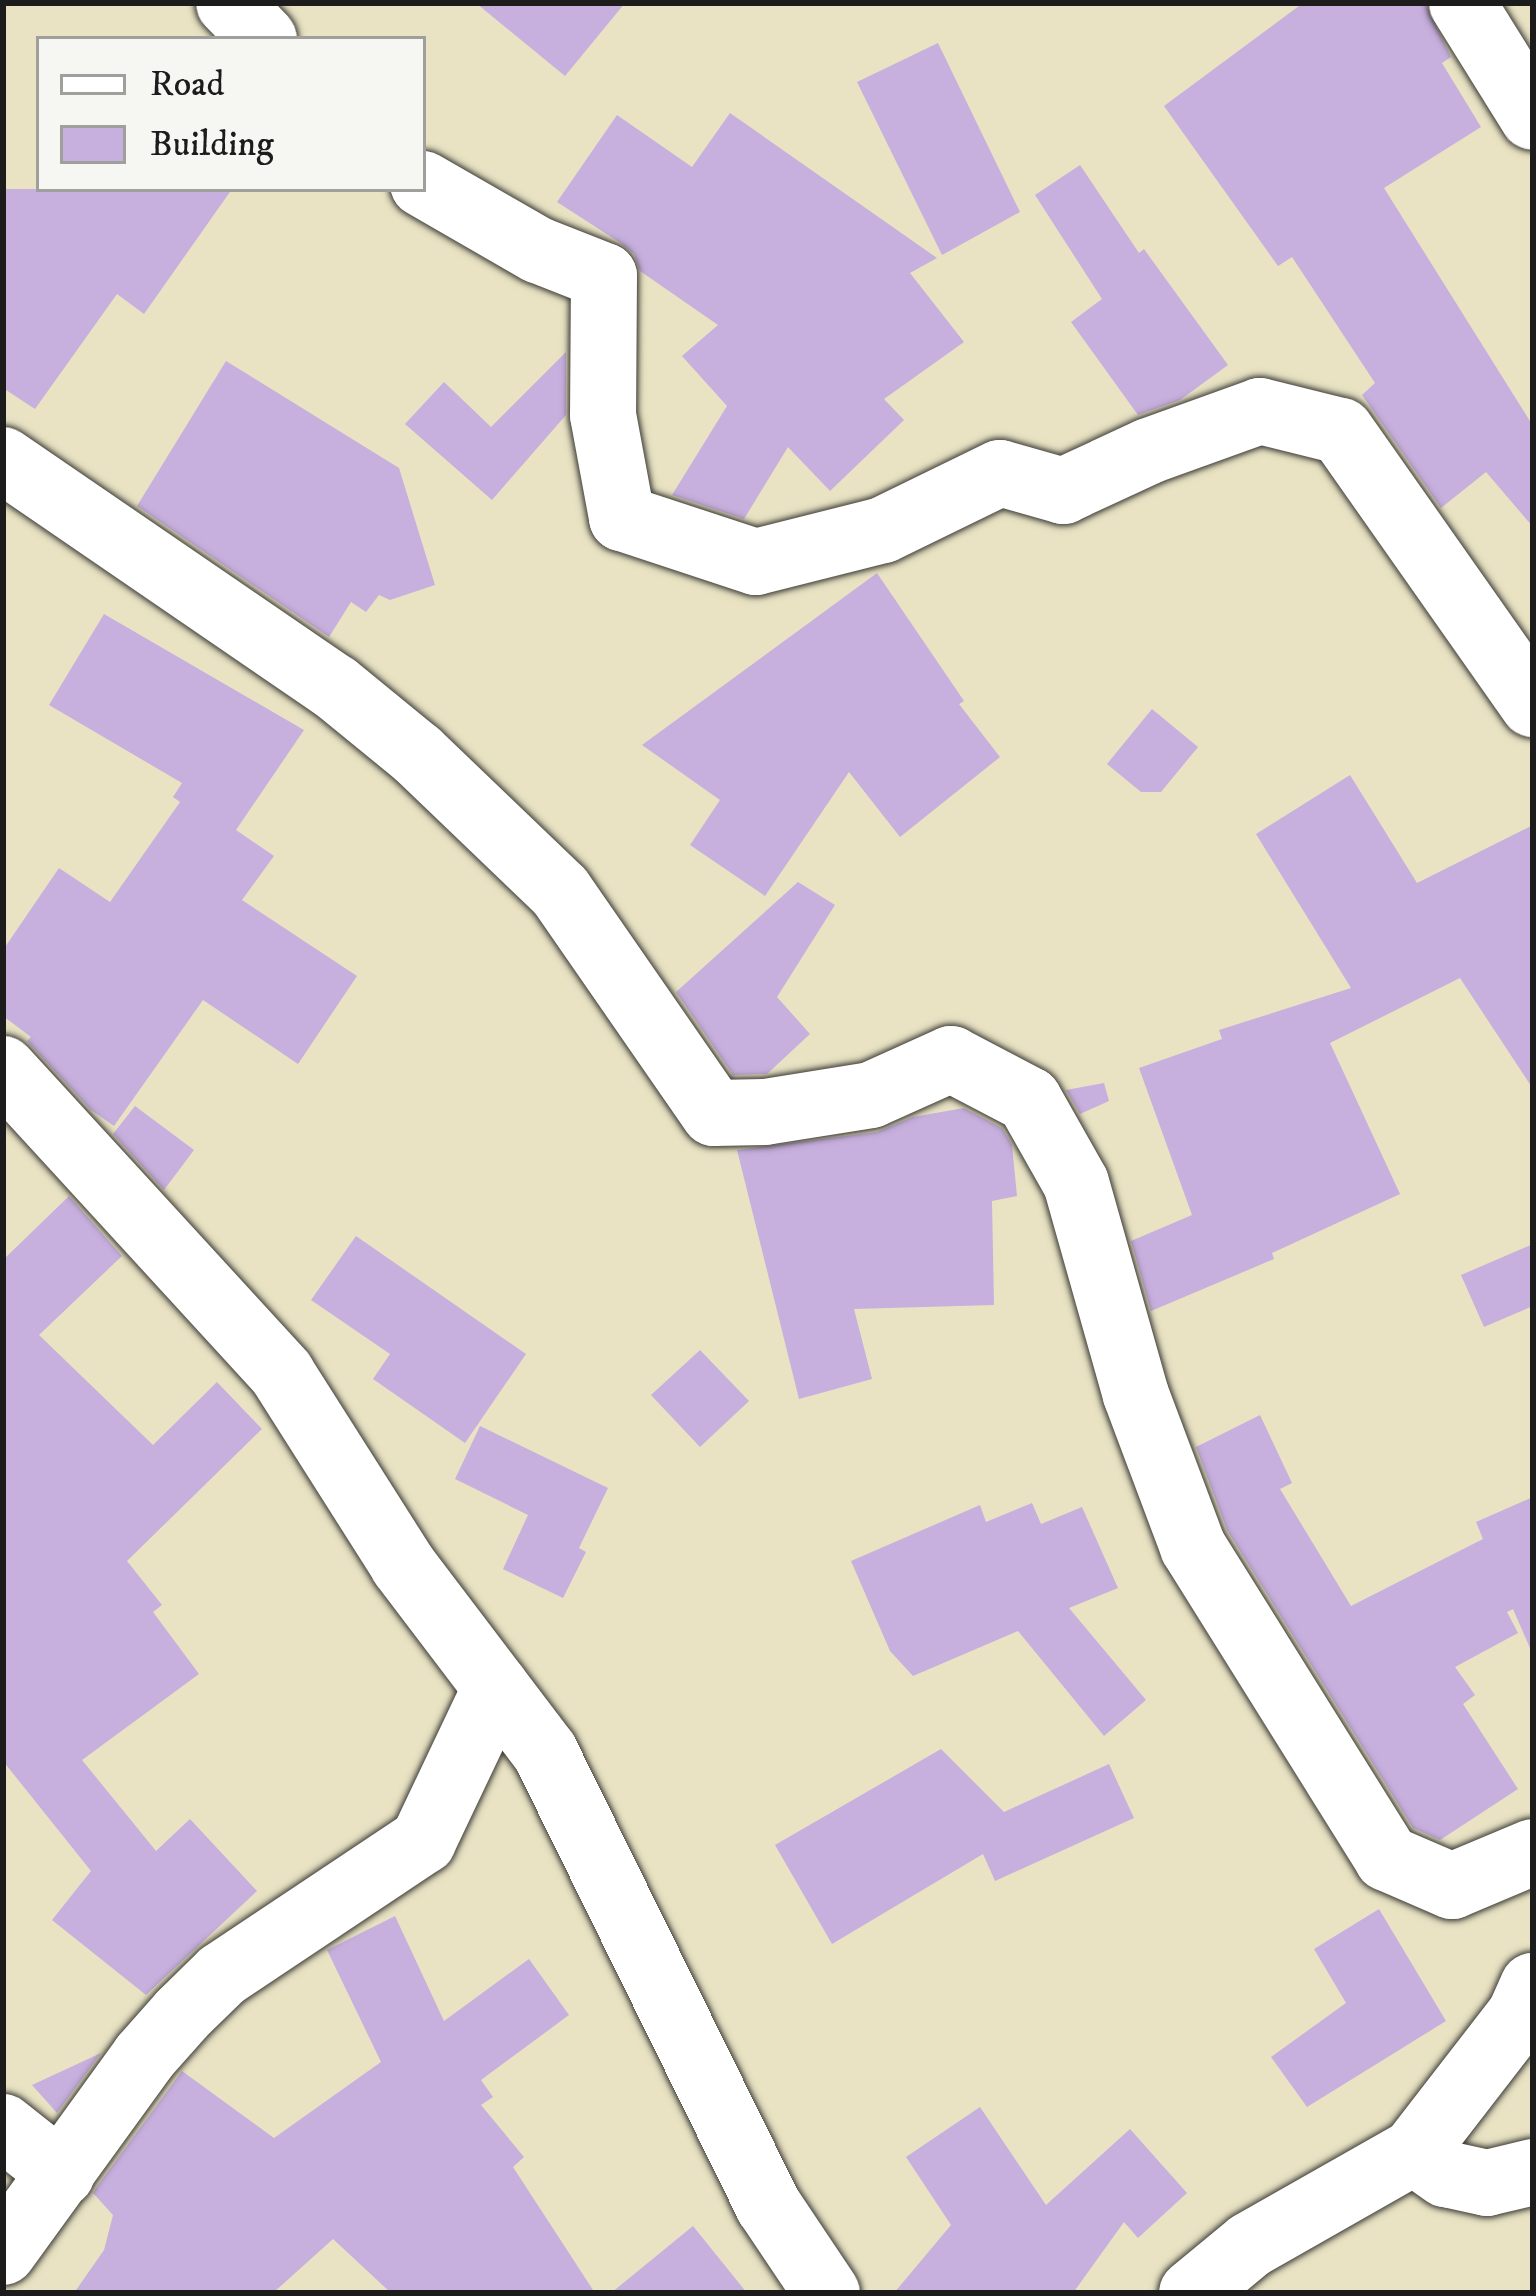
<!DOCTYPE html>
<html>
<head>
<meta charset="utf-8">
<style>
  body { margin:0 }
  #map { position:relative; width:1536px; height:2296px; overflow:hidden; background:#e9e3c4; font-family:"IM FELL DW Pica",serif }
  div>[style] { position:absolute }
  .building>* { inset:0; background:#c7afde }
  .roads { filter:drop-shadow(0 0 3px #3b3a35) drop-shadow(0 0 3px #3b3a35) }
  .minor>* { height:66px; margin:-33px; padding:0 33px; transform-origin:33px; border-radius:33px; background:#fff }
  span { translate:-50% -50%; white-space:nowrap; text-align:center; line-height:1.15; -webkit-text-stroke:9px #f6f6f2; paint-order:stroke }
  .frame { position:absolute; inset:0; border:6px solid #1c1c1c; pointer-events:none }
  .legend { position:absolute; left:36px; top:36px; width:390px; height:156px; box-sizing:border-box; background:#f6f6f2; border:3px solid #9f9f9c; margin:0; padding:15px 21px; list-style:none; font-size:36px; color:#1c1c1c }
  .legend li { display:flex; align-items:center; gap:24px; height:60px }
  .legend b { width:60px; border:3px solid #9f9f9c }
</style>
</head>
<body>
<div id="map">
  <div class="building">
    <div style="clip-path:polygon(476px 3px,625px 3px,565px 76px)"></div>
    <div style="clip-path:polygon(1303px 3px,1425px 3px,1451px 57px,1442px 63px,1481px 127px,1384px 188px,1533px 426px,1533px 527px,1486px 472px,1441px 508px,1362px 395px,1375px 383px,1292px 257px,1278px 266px,1164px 106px)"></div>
    <div style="clip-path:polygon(938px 43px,1020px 212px,942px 255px,857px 82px)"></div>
    <div style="clip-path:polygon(730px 113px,937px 258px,910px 273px,964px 342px,884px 399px,904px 420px,830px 491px,788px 447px,744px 519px,672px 495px,727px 406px,682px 356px,718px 325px,640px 271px,634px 254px,619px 242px,557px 202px,617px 115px,692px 167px)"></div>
    <div style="clip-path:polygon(1080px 165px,1139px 253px,1144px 249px,1228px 365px,1180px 400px,1138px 415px,1071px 322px,1102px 299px,1035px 195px)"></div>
    <div style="clip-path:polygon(3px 189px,232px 189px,144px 314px,117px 294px,35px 409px,3px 388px)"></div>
    <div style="clip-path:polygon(566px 352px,566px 415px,492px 500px,405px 424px,444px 382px,491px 427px)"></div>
    <div style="clip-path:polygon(226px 361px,399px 468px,435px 585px,390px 600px,379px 595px,366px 612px,351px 602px,329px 637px,137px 506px)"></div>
    <div style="clip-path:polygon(877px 573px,964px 701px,959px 704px,1000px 757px,900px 837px,849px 772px,765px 896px,690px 845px,720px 800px,642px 745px)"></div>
    <div style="clip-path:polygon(104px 614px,304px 730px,236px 830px,274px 856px,242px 900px,357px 976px,298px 1064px,203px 1000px,114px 1126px,91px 1110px,27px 1041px,31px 1037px,3px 1016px,3px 950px,59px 868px,110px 902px,180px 802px,173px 797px,182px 783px,49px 705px)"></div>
    <div style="clip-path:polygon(1152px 709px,1198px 747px,1161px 792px,1141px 792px,1107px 764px)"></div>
    <div style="clip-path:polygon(1350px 775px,1417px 883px,1533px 825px,1533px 1089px,1460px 978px,1330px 1043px,1400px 1194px,1272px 1253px,1274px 1259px,1151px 1311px,1131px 1241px,1192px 1215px,1139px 1068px,1222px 1039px,1219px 1030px,1351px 988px,1256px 834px)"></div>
    <div style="clip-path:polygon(798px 882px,835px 905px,777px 997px,810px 1034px,767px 1074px,733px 1075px,676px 992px)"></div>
    <div style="clip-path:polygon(1104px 1083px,1109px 1101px,1080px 1114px,1066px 1090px)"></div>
    <div style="clip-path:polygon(135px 1106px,194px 1150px,164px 1190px,113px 1134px)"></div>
    <div style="clip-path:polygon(964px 1108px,1002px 1128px,1012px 1145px,1017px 1196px,992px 1201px,994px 1305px,854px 1309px,872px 1379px,799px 1399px,737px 1150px,877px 1132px,913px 1117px)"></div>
    <div style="clip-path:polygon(69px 1196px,122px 1256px,39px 1335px,153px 1445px,217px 1382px,262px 1429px,127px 1561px,162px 1605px,153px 1612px,199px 1674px,82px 1760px,156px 1851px,190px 1819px,257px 1891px,146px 1995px,52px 1920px,91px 1871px,3px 1761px,3px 1260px)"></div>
    <div style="clip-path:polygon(356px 1236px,526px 1354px,465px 1443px,373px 1379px,390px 1354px,311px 1300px)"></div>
    <div style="clip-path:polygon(1533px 1244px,1533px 1306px,1484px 1327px,1461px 1275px)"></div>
    <div style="clip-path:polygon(700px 1350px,749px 1401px,700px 1447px,651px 1395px)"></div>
    <div style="clip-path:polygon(1260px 1415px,1292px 1483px,1280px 1489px,1351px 1606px,1483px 1539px,1476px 1522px,1533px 1497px,1533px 1655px,1513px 1609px,1507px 1612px,1518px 1633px,1455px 1667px,1475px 1695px,1463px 1704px,1518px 1789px,1440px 1840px,1413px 1828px,1227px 1530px,1196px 1447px)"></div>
    <div style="clip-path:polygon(480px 1426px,608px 1488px,579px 1548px,586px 1552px,563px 1598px,503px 1569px,528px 1515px,455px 1479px)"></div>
    <div style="clip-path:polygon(1032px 1503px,1041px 1524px,1082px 1507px,1118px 1588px,1069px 1608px,1146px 1700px,1104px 1736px,1018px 1631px,913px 1676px,890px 1651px,851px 1561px,980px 1505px,986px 1522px)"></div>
    <div style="clip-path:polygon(941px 1749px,1004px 1812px,1109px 1764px,1134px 1818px,995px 1881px,983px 1854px,832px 1944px,775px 1845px)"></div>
    <div style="clip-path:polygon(1379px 1909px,1446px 2021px,1307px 2107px,1271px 2057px,1346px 2003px,1314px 1949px)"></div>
    <div style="clip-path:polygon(395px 1916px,444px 2021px,529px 1959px,569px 2015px,481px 2080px,493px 2097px,481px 2105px,524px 2157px,513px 2167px,595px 2293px,391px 2293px,333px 2239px,273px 2293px,74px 2293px,104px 2250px,113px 2215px,93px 2193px,96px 2188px,182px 2071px,274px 2138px,381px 2062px,327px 1950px)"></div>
    <div style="clip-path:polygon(101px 2053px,57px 2113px,32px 2085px)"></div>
    <div style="clip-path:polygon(980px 2107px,1046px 2205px,1130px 2129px,1187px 2193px,1138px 2238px,1124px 2222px,1073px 2293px,894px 2293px,951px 2225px,906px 2157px)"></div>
    <div style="clip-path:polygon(693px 2226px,747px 2293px,611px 2293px)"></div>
  </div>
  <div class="roads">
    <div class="minor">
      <div style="left:229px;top:3px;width:50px;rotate:45.8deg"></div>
      <div style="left:1462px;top:3px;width:134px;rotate:58.1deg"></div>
      <div style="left:423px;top:184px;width:133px;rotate:29.9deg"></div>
      <div style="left:538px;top:250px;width:71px;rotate:21.5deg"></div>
      <div style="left:604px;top:276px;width:139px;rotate:90.4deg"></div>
      <div style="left:603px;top:415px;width:105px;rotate:79.5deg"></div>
      <div style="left:622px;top:518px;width:141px;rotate:18.2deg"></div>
      <div style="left:756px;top:562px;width:131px;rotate:-14.1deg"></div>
      <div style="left:883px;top:530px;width:130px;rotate:-26deg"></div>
      <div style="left:1000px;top:473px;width:66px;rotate:15.9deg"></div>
      <div style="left:1063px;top:491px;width:95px;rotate:-24.9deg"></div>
      <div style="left:1149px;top:451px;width:118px;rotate:-19.8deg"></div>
      <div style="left:1260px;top:411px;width:83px;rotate:13.9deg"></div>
      <div style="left:1341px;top:431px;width:334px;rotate:54.9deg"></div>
      <div style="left:3px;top:460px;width:402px;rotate:34.4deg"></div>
      <div style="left:335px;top:687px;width:106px;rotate:39.3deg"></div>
      <div style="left:417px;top:754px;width:198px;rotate:43.8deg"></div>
      <div style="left:560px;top:891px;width:270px;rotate:55.3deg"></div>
      <div style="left:714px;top:1113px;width:51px;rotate:-1.1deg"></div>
      <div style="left:765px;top:1112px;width:107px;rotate:-9.1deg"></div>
      <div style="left:871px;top:1095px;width:88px;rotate:-24.2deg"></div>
      <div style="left:951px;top:1059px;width:88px;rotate:27.7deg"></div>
      <div style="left:1029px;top:1100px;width:95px;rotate:60.5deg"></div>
      <div style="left:1076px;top:1183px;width:220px;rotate:74.2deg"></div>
      <div style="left:1136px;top:1395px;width:162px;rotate:69.4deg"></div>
      <div style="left:1193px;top:1547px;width:367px;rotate:58deg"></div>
      <div style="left:1387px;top:1858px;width:71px;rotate:23.3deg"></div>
      <div style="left:1452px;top:1886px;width:88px;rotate:-22.8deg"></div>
      <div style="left:3px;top:1069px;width:413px;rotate:47.5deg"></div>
      <div style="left:282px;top:1374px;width:226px;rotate:57.6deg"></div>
      <div style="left:403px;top:1565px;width:235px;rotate:52.8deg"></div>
      <div style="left:545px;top:1752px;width:505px;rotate:63.79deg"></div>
      <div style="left:768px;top:2205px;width:106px;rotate:56.2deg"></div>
      <div style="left:3px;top:2127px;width:75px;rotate:38.5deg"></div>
      <div style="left:1414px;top:2152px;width:39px;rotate:35deg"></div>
      <div style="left:1446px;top:2174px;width:42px;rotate:12.4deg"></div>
      <div style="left:1487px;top:2183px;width:47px;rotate:-13.4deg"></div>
      <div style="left:3px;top:2252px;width:241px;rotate:-54.1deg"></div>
      <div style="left:144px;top:2057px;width:57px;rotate:-48.5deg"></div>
      <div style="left:182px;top:2014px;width:56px;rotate:-44.3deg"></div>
      <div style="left:222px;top:1975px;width:242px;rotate:-33.7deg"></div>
      <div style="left:423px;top:1841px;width:170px;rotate:-64.6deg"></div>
      <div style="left:1192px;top:2293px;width:75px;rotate:-39.6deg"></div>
      <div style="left:1250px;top:2245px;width:189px;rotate:-29.6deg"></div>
      <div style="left:1414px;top:2152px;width:173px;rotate:-52.3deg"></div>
      <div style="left:1520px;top:2015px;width:32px;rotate:-66deg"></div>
    </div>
  </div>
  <div class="frame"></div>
  <ul class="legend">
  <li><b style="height:15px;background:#fff"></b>Road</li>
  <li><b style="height:33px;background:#c7afde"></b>Building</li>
  </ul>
</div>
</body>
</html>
